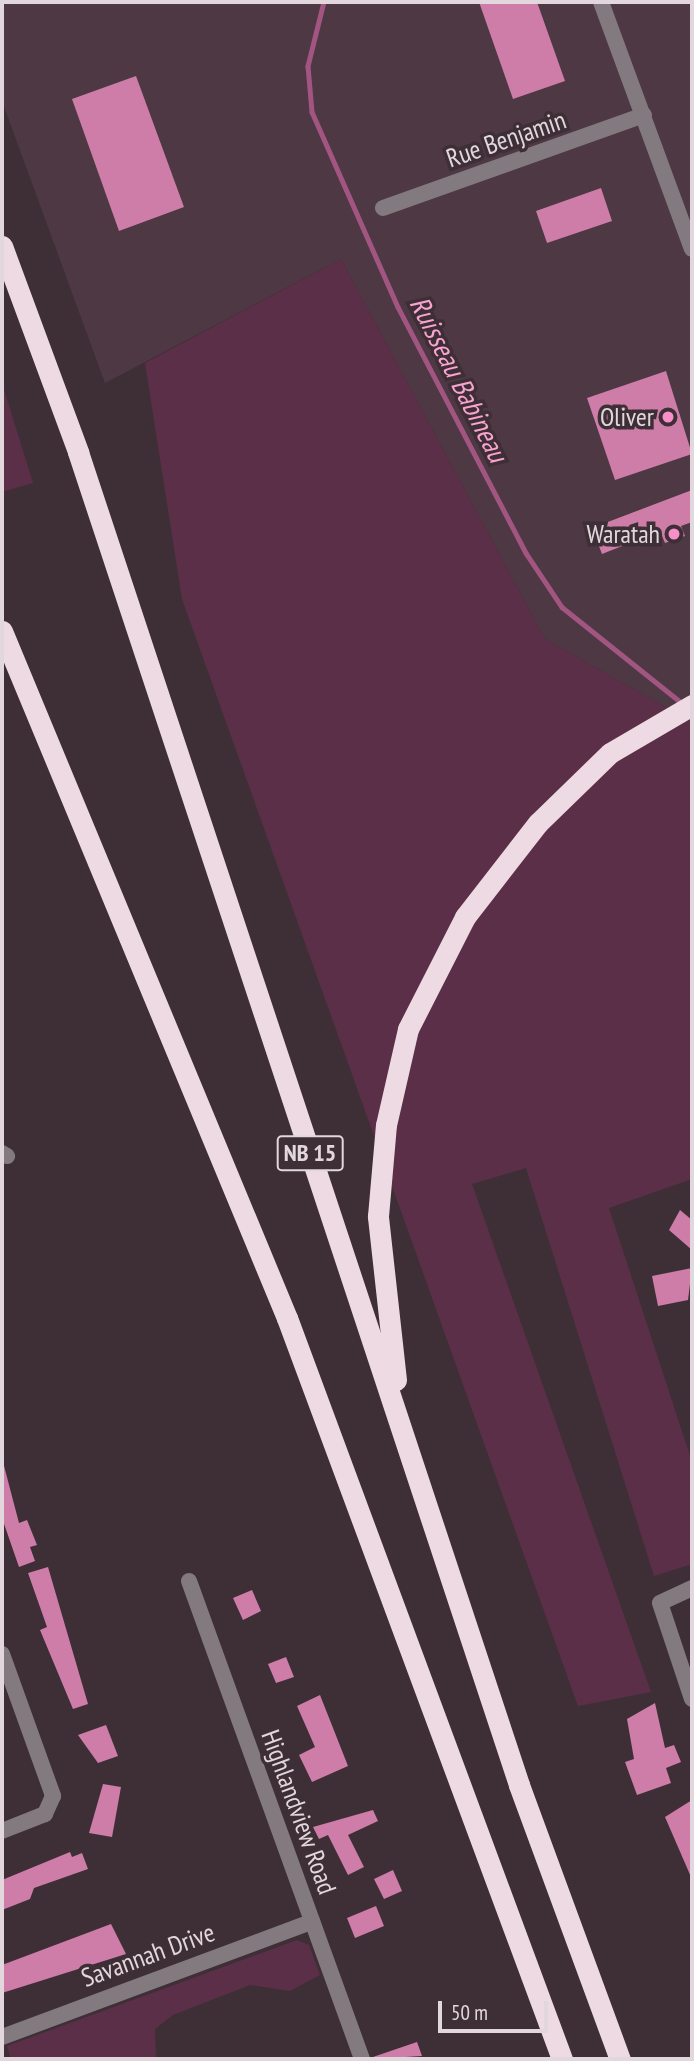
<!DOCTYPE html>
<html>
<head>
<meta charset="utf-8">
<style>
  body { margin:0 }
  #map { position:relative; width:694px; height:2061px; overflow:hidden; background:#3e2f37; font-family:"PT Sans Narrow",sans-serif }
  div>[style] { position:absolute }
  .built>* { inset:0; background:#4d3843 }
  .green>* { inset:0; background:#5c2f48 }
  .stream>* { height:4.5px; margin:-2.25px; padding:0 2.25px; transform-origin:2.25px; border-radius:2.25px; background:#a25581 }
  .building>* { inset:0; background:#ce7da9 }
  .minor>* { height:16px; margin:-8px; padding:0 8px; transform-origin:8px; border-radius:8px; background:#827a7e }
  .highway>* { height:21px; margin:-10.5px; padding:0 10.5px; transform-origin:10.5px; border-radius:10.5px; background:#eedae3 }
  .dots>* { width:19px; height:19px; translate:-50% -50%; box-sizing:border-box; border:4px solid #3e2f37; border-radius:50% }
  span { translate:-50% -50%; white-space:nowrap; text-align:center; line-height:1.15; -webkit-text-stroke:7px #3e2f37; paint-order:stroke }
  .shield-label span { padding:2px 5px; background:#3e2f37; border:2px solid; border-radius:5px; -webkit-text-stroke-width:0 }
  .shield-label { font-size:24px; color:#e1d7dc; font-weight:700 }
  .street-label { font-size:26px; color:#e1d7dc }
  .poi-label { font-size:26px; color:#e1d7dc }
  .right { translate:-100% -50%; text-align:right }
  .water-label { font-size:28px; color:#f9a3d1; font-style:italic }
  .frame { position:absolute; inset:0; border:4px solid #e1d7dc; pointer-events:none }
  .scale { position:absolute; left:438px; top:2001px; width:110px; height:32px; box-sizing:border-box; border:4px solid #e1d7dc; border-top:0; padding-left:9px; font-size:21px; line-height:24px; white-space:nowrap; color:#e1d7dc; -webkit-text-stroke:5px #3e2f37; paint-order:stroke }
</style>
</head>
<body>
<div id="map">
  <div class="built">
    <div style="clip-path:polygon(2px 2px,692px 2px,692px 722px,545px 639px,341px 259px,105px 383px,2px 101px)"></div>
  </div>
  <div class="green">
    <div style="clip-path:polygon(341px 259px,545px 639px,692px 722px,692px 1179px,609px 1208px,692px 1462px,692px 1564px,654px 1576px,526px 1168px,472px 1184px,651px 1692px,578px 1706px,182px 599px,145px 363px)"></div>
    <div style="clip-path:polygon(2px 383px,33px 483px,2px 492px)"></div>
    <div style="clip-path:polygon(297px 1940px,309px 1945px,320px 1975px,290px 1991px,250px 1985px,173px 2015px,155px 2029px,156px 2059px,11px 2059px,7px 2046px)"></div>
  </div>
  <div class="stream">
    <div style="left:324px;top:2px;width:66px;rotate:104deg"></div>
    <div style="left:308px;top:66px;width:46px;rotate:85deg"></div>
    <div style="left:312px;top:112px;width:213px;rotate:66.2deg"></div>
    <div style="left:398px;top:307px;width:277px;rotate:62.5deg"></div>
    <div style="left:526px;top:553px;width:65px;rotate:56.3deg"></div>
    <div style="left:562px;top:607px;width:154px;rotate:38.7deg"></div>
  </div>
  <div class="building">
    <div style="clip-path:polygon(479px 2px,537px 2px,565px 81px,513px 99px)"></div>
    <div style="clip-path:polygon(136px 76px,184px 207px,119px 231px,72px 99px)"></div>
    <div style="clip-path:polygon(601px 188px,612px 221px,547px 243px,536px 211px)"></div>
    <div style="clip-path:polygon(666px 371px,692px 454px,615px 480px,587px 398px)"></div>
    <div style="clip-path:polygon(692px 490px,692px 522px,681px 526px,685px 536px,665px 543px,660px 531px,602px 554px,592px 528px)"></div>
    <div style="clip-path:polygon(680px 1210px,692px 1220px,692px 1250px,669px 1230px)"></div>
    <div style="clip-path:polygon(692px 1268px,688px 1300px,658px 1306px,652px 1276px)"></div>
    <div style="clip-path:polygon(3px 1462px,19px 1523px,27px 1520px,37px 1545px,30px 1547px,35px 1561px,19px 1567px,2px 1518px)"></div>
    <div style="clip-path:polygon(48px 1567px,88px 1704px,73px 1709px,40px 1630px,47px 1627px,28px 1573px)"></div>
    <div style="clip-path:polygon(252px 1590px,261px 1611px,243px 1620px,233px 1598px)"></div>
    <div style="clip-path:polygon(286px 1657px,294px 1677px,276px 1683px,268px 1664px)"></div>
    <div style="clip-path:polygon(320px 1695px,348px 1766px,312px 1782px,299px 1755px,315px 1747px,297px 1706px)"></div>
    <div style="clip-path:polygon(655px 1703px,665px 1748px,674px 1745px,681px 1762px,666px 1768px,671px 1783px,637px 1795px,625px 1762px,634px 1759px,627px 1719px)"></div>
    <div style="clip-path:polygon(106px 1725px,118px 1756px,98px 1763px,78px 1735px)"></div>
    <div style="clip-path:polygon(103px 1784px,121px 1787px,112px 1837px,89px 1833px)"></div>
    <div style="clip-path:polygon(692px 1800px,692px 1876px,691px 1877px,665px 1817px)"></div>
    <div style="clip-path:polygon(373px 1810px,378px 1821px,348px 1835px,364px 1867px,348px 1875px,328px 1835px,319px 1839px,313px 1827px)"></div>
    <div style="clip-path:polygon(70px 1852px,72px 1857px,82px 1853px,88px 1869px,34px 1888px,30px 1899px,2px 1910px,2px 1880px)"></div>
    <div style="clip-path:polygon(393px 1870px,402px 1891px,384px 1899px,374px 1879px)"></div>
    <div style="clip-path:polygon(376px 1906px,384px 1926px,355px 1938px,347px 1918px)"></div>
    <div style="clip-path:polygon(111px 1924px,126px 1954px,2px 1993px,2px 1965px)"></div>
    <div style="clip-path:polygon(417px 2042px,422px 2056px,373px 2059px,373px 2057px)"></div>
  </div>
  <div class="minor">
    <div style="left:601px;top:2px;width:263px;rotate:69.8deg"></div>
    <div style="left:383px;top:208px;width:277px;rotate:-19.6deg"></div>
    <div style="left:2px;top:1153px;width:6px;rotate:31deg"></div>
    <div style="left:189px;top:1581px;width:508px;rotate:70.1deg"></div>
    <div style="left:692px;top:1588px;width:35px;rotate:155deg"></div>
    <div style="left:660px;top:1603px;width:101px;rotate:71.6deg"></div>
    <div style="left:2px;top:1654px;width:151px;rotate:70.2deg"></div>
    <div style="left:53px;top:1796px;width:20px;rotate:114deg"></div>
    <div style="left:45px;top:1814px;width:46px;rotate:158.4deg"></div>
    <div style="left:2px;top:2037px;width:331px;rotate:-20.4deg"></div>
  </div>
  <div class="highway">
    <div style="left:2px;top:246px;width:220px;rotate:69.7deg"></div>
    <div style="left:78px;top:452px;width:1404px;rotate:71.69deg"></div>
    <div style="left:519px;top:1785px;width:292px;rotate:69.8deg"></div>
    <div style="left:2px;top:631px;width:744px;rotate:67.47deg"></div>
    <div style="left:287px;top:1318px;width:790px;rotate:69.64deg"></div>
    <div style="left:396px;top:1380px;width:165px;rotate:-96.3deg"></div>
    <div style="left:378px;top:1216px;width:91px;rotate:-85deg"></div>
    <div style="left:386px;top:1125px;width:98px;rotate:-77.1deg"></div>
    <div style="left:408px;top:1029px;width:126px;rotate:-63deg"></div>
    <div style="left:465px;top:917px;width:119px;rotate:-52.2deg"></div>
    <div style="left:538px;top:823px;width:100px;rotate:-44.2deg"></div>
    <div style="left:610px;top:753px;width:95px;rotate:-30.3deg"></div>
  </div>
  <div class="dots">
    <div style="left:668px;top:417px;background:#f98fca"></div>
    <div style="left:674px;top:534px;background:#f98fca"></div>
  </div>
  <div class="shield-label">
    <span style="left:310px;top:1153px">NB 15</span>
  </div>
  <div class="street-label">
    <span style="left:506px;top:139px;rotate:-19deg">Rue Benjamin</span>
    <span style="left:299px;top:1812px;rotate:70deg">Highlandview Road</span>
    <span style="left:148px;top:1955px;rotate:-20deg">Savannah Drive</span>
  </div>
  <div class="poi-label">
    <span class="right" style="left:654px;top:417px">Oliver</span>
    <span class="right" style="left:660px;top:534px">Waratah</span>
  </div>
  <div class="water-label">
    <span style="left:459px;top:379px;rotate:63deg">Ruisseau Babineau</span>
  </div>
  <div class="frame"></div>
  <div class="scale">50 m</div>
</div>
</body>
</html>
